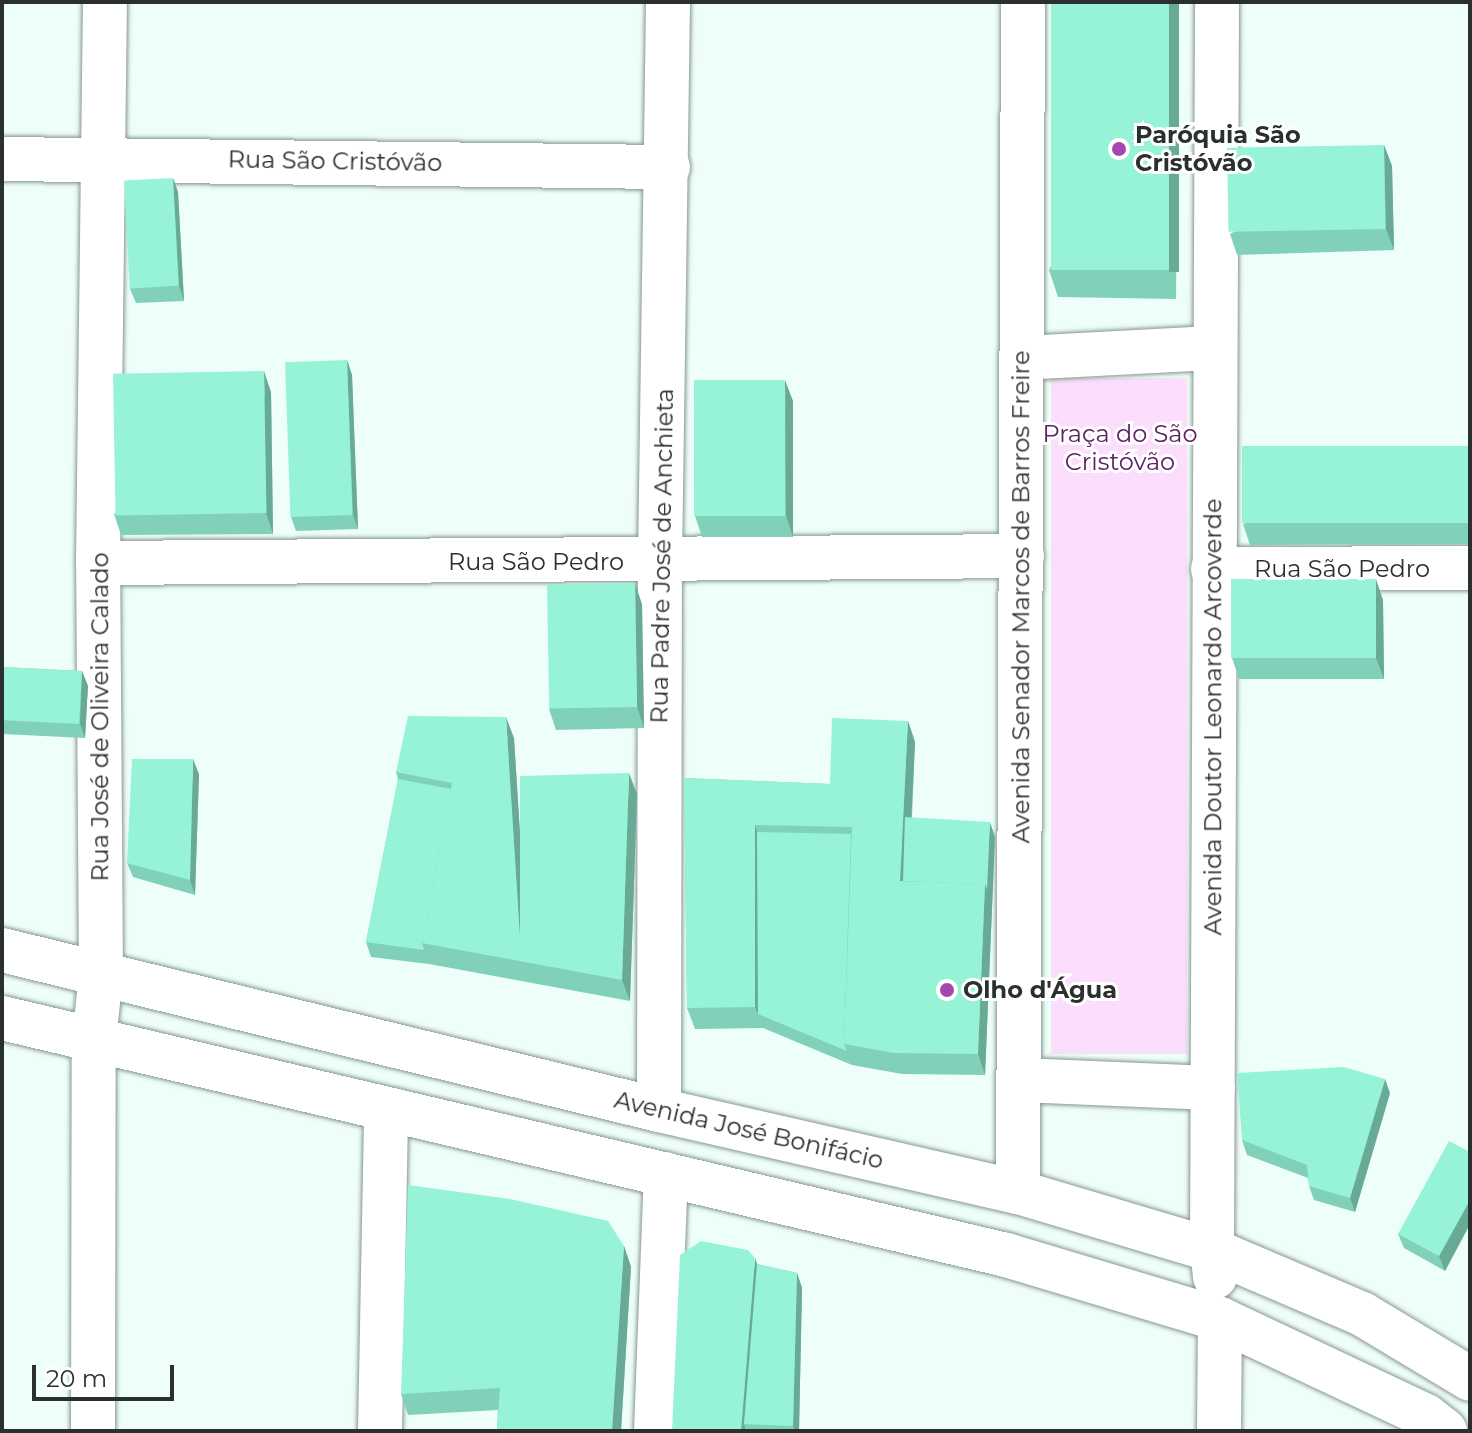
<!DOCTYPE html>
<html>
<head>
<meta charset="utf-8">
<style>
  body { margin:0 }
  #map { position:relative; width:1472px; height:1433px; overflow:hidden; background:#eefef9; font-family:Montserrat,sans-serif }
  div>[style] { position:absolute }
  .green>* { inset:0; background:#fadefc; transform-origin:0 0 }
  .roads { filter:drop-shadow(0 0 2px #879691) drop-shadow(0 0 2px #879691) }
  .street>* { height:44px; margin:-22px; padding:0 22px; transform-origin:22px; border-radius:22px; background:#fff }
  .secondary>* { height:44px; margin:-22px; padding:0 22px; transform-origin:22px; border-radius:22px; background:#fff }
  .wall>* { inset:0; background:#81d1ba }
  .shaded-wall>* { inset:0; background:#69aa97; transform-origin:0 0 }
  .building>* { inset:0; background:#96f3d8; transform-origin:0 0 }
  .dots>* { width:22px; height:22px; translate:-50% -50%; box-sizing:border-box; border:4px solid #fff; border-radius:50% }
  span { translate:-50% -50%; white-space:nowrap; text-align:center; line-height:1.15; -webkit-text-stroke:6px #fff; paint-order:stroke }
  .poi-label { font-size:24px; color:#2a302e; font-weight:700 }
  .left { translate:0 -50%; text-align:left }
  .street-label { font-size:24px; color:#2a302e }
  .park-label { font-size:24px; color:#5e2164 }
  .frame { position:absolute; inset:0; border:4px solid #2a302e; pointer-events:none }
  .scale { position:absolute; left:32px; top:1365px; width:142px; height:36px; box-sizing:border-box; border:4px solid #2a302e; border-top:0; padding-left:10px; font-size:24px; line-height:28px; white-space:nowrap; color:#2a302e; -webkit-text-stroke:6px #fff; paint-order:stroke }
</style>
</head>
<body>
<div id="map">
  <div class="green">
    <div style="left:1187px;top:378px;width:676px;height:136px;rotate:90deg"></div>
  </div>
  <div class="roads">
    <div class="street">
      <div style="left:2px;top:159px;width:666px;rotate:0.69deg"></div>
      <div style="left:1022px;top:358px;width:192px;rotate:-3deg"></div>
      <div style="left:98px;top:563px;width:924px;rotate:-0.43deg"></div>
      <div style="left:1213px;top:569px;width:257px;rotate:-0.2deg"></div>
      <div style="left:101px;top:975px;width:412px;rotate:-90.4deg"></div>
      <div style="left:98px;top:563px;width:561px;rotate:-89.29deg"></div>
      <div style="left:1019px;top:1080px;width:194px;rotate:2.4deg"></div>
      <div style="left:659px;top:1110px;width:549px;rotate:-89.9deg"></div>
      <div style="left:660px;top:561px;width:559px;rotate:-89.18deg"></div>
      <div style="left:1018px;top:1192px;width:1190px;rotate:-89.76deg"></div>
      <div style="left:380px;top:1431px;width:322px;rotate:-88.9deg"></div>
      <div style="left:656px;top:1431px;width:257px;rotate:-87.8deg"></div>
      <div style="left:1219px;top:1431px;width:112px;rotate:-89.5deg"></div>
    </div>
    <div class="secondary">
      <div style="left:2px;top:950px;width:676px;rotate:13.69deg"></div>
      <div style="left:659px;top:1110px;width:368px;rotate:12.9deg"></div>
      <div style="left:1018px;top:1192px;width:202px;rotate:16.6deg"></div>
      <div style="left:1212px;top:1250px;width:163px;rotate:23.1deg"></div>
      <div style="left:1362px;top:1314px;width:126px;rotate:31deg"></div>
      <div style="left:2px;top:1018px;width:1032px;rotate:13.28deg"></div>
      <div style="left:1006px;top:1255px;width:223px;rotate:16.7deg"></div>
      <div style="left:1220px;top:1319px;width:228px;rotate:25.2deg"></div>
      <div style="left:1426px;top:1416px;width:24px;rotate:38deg"></div>
      <div style="left:1215px;top:1277px;width:27px;rotate:-96deg"></div>
      <div style="left:1212px;top:1250px;width:1248px;rotate:-89.77deg"></div>
      <div style="left:93px;top:1431px;width:391px;rotate:-89.9deg"></div>
      <div style="left:94px;top:1040px;width:65px;rotate:-83.9deg"></div>
    </div>
  </div>
  <div class="wall">
    <div style="clip-path:polygon(1179px 2px,1176px 299px,1058px 297px,1049px 270px)"></div>
    <div style="clip-path:polygon(1384px 145px,1392px 166px,1394px 250px,1237px 255px,1230px 234px)"></div>
    <div style="clip-path:polygon(173px 178px,178px 192px,184px 301px,136px 303px,130px 289px)"></div>
    <div style="clip-path:polygon(347px 360px,352px 375px,358px 529px,296px 531px,291px 517px)"></div>
    <div style="clip-path:polygon(271px 392px,273px 534px,121px 535px,114px 514px)"></div>
    <div style="clip-path:polygon(793px 401px,793px 537px,702px 537px,695px 516px)"></div>
    <div style="clip-path:polygon(1470px 446px,1470px 544px,1250px 545px,1243px 524px)"></div>
    <div style="clip-path:polygon(1383px 600px,1384px 679px,1239px 679px,1232px 658px)"></div>
    <div style="clip-path:polygon(642px 604px,644px 728px,556px 730px,549px 709px)"></div>
    <div style="clip-path:polygon(2px 667px,82px 671px,88px 686px,85px 738px,2px 734px)"></div>
    <div style="clip-path:polygon(908px 721px,915px 742px,912px 818px,995px 837px,985px 1075px,902px 1074px,852px 1065px,763px 1028px,695px 1029px,687px 1008px,684px 778px,830px 784px)"></div>
    <div style="clip-path:polygon(514px 738px,520px 836px,637px 794px,630px 1001px,429px 964px,371px 957px,366px 942px,398px 779px,396px 772px)"></div>
    <div style="clip-path:polygon(199px 774px,195px 895px,133px 877px,127px 863px)"></div>
    <div style="clip-path:polygon(1390px 1093px,1355px 1212px,1314px 1200px,1309px 1186px,1308px 1178px,1247px 1155px,1242px 1140px)"></div>
    <div style="clip-path:polygon(1470px 1152px,1470px 1224px,1445px 1271px,1404px 1248px,1398px 1234px)"></div>
    <div style="clip-path:polygon(624px 1246px,631px 1267px,621px 1431px,497px 1431px,498px 1410px,408px 1415px,401px 1394px)"></div>
    <div style="clip-path:polygon(757px 1264px,797px 1273px,802px 1288px,799px 1431px,672px 1431px)"></div>
  </div>
  <div class="shaded-wall">
    <div style="left:1169px;top:2px;width:10px;height:270px"></div>
    <div style="clip-path:polygon(1384px 145px,1392px 166px,1394px 250px,1386px 229px)"></div>
    <div style="clip-path:polygon(173px 178px,178px 192px,184px 301px,179px 286px)"></div>
    <div style="clip-path:polygon(347px 360px,352px 375px,358px 529px,353px 515px)"></div>
    <div style="clip-path:polygon(264px 371px,271px 392px,273px 534px,266px 513px)"></div>
    <div style="clip-path:polygon(785px 380px,793px 401px,793px 537px,786px 516px)"></div>
    <div style="clip-path:polygon(1376px 579px,1383px 600px,1384px 679px,1376px 658px)"></div>
    <div style="clip-path:polygon(635px 583px,642px 604px,644px 728px,637px 707px)"></div>
    <div style="clip-path:polygon(82px 671px,88px 686px,85px 738px,80px 724px)"></div>
    <div style="clip-path:polygon(506px 717px,514px 738px,528px 959px,520px 938px)"></div>
    <div style="clip-path:polygon(908px 721px,915px 742px,908px 887px,900px 881px)"></div>
    <div style="clip-path:polygon(193px 759px,199px 774px,195px 895px,190px 880px)"></div>
    <div style="clip-path:polygon(629px 773px,637px 794px,630px 1001px,622px 980px)"></div>
    <div style="clip-path:polygon(990px 822px,995px 837px,985px 1075px,978px 1054px,985px 884px)"></div>
    <div style="clip-path:polygon(755px 825px,762px 846px,758px 1014px,755px 1007px)"></div>
    <div style="clip-path:polygon(1385px 1079px,1390px 1093px,1355px 1212px,1350px 1198px)"></div>
    <div style="clip-path:polygon(1470px 1200px,1470px 1224px,1445px 1271px,1439px 1256px)"></div>
    <div style="clip-path:polygon(624px 1246px,631px 1267px,621px 1431px,612px 1431px)"></div>
    <div style="clip-path:polygon(755px 1258px,762px 1278px,744px 1424px,746px 1431px,741px 1431px)"></div>
    <div style="clip-path:polygon(797px 1273px,802px 1288px,799px 1431px,795px 1431px,793px 1426px)"></div>
  </div>
  <div class="building">
    <div style="left:1051px;top:2px;width:118px;height:268px"></div>
    <div style="left:1384px;top:145px;width:84px;height:157px;rotate:89deg"></div>
    <div style="left:173px;top:178px;width:108px;height:49px;rotate:87deg"></div>
    <div style="left:347px;top:360px;width:155px;height:62px;rotate:88deg"></div>
    <div style="left:264px;top:371px;width:142px;height:151px;rotate:89deg"></div>
    <div style="left:694px;top:380px;width:91px;height:136px"></div>
    <div style="left:1470px;top:446px;width:77px;height:228px;rotate:90deg"></div>
    <div style="left:1231px;top:579px;width:145px;height:79px"></div>
    <div style="left:635px;top:583px;width:124px;height:88px;rotate:89deg"></div>
    <div style="left:2px;top:667px;width:80px;height:53px;rotate:3deg"></div>
    <div style="clip-path:polygon(408px 716px,506px 717px,520px 938px,520px 776px,629px 773px,622px 980px,422px 943px,452px 783px,396px 772px)"></div>
    <div style="clip-path:polygon(832px 718px,908px 721px,900px 881px,985px 884px,978px 1054px,894px 1053px,844px 1044px,852px 827px,755px 825px,755px 1007px,687px 1008px,684px 778px,830px 784px)"></div>
    <div style="clip-path:polygon(132px 759px,193px 759px,190px 880px,127px 863px)"></div>
    <div style="clip-path:polygon(398px 779px,451px 789px,422px 943px,424px 950px,366px 942px)"></div>
    <div style="clip-path:polygon(905px 817px,990px 822px,987px 890px,985px 884px,903px 881px)"></div>
    <div style="clip-path:polygon(757px 832px,851px 834px,844px 1044px,847px 1051px,758px 1014px)"></div>
    <div style="clip-path:polygon(1344px 1067px,1385px 1079px,1350px 1198px,1309px 1186px,1307px 1165px,1242px 1140px,1237px 1073px)"></div>
    <div style="clip-path:polygon(1449px 1141px,1470px 1152px,1470px 1200px,1439px 1256px,1398px 1234px)"></div>
    <div style="clip-path:polygon(408px 1185px,510px 1199px,608px 1221px,624px 1246px,612px 1431px,497px 1431px,500px 1388px,401px 1394px)"></div>
    <div style="clip-path:polygon(701px 1241px,748px 1250px,755px 1258px,741px 1431px,672px 1431px,680px 1255px)"></div>
    <div style="clip-path:polygon(757px 1264px,797px 1273px,793px 1426px,744px 1424px)"></div>
  </div>
  <div class="dots">
    <div style="left:1119px;top:149px;background:#a547af"></div>
    <div style="left:947px;top:990px;background:#a547af"></div>
  </div>
  <div class="poi-label">
    <span class="left" style="left:1135px;top:149px">Paróquia São<br>Cristóvão</span>
    <span class="left" style="left:963px;top:990px">Olho d'Água</span>
  </div>
  <div class="street-label">
    <span style="left:335px;top:161px;rotate:1deg">Rua São Cristóvão</span>
    <span style="left:662px;top:556px;rotate:-89deg">Rua Padre José de Anchieta</span>
    <span style="left:536px;top:562px">Rua São Pedro</span>
    <span style="left:1342px;top:569px">Rua São Pedro</span>
    <span style="left:1021px;top:597px;rotate:-90deg">Avenida Senador Marcos de Barros Freire</span>
    <span style="left:100px;top:717px;rotate:-90deg">Rua José de Oliveira Calado</span>
    <span style="left:1213px;top:717px;rotate:-90deg">Avenida Doutor Leonardo Arcoverde</span>
    <span style="left:749px;top:1130px;rotate:13deg">Avenida José Bonifácio</span>
  </div>
  <div class="park-label">
    <span style="left:1120px;top:448px">Praça do São<br>Cristóvão</span>
  </div>
  <div class="frame"></div>
  <div class="scale">20 m</div>
</div>
</body>
</html>
